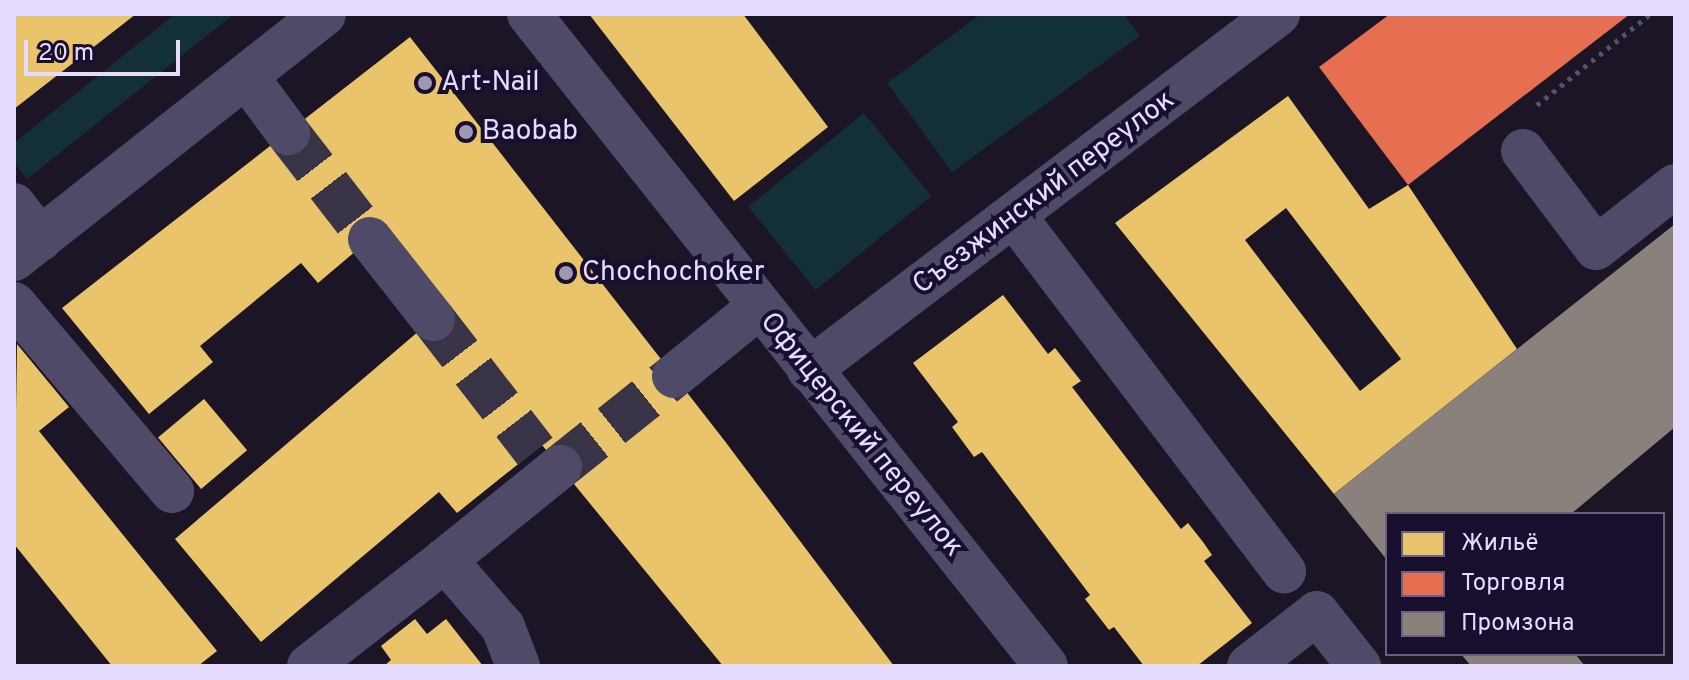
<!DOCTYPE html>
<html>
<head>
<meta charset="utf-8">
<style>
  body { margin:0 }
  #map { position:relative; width:1689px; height:680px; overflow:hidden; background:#1b1526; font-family:Overpass,sans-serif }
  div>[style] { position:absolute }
  .green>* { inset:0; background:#123036; transform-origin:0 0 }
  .homes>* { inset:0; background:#e9c46a; transform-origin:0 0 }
  .shops>* { inset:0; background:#e76f51 }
  .industry>* { inset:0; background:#8a817c }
  .minor-tunnel>* { height:44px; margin-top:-22px; transform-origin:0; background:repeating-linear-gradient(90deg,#393347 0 44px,transparent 0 66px) }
  .path>* { height:5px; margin-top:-2.5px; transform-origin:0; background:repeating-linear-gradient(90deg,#4a5669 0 4px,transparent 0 10px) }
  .minor>* { height:44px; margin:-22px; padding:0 22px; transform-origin:22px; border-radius:22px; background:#4f4a67 }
  .dots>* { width:22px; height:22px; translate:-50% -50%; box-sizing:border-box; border:4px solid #180e2d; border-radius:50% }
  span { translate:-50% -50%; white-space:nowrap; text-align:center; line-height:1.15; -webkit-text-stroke:8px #180e2d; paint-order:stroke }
  .poi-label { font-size:28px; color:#e4dbff }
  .left { translate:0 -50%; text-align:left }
  .street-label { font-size:28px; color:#e4dbff }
  .frame { position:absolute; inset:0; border:16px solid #e4dbff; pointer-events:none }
  .legend { position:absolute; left:1385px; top:512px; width:280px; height:144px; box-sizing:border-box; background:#180e2d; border:2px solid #6a6081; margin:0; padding:10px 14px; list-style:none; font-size:24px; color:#e4dbff }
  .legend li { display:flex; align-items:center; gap:16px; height:40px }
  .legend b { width:40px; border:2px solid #6a6081 }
  .scale { position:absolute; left:24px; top:40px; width:156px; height:36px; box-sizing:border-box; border:4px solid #e4dbff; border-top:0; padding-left:10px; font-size:24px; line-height:28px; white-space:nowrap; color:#e4dbff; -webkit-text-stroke:6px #180e2d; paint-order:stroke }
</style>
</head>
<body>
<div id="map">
  <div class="green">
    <div style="clip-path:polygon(175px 14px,234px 14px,27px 179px,14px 163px,14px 143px)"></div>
    <div style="clip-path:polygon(981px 14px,1124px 14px,1140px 36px,952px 172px,887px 83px)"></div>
    <div style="left:864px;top:113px;width:107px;height:149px;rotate:51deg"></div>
  </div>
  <div class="homes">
    <div style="clip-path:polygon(14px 14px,136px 14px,14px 109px)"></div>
    <div style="clip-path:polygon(589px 14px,743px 14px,828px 127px,734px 201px)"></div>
    <div style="clip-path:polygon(410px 37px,724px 440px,894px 666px,723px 666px,542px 445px,457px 513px,439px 492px,261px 642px,175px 539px,433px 319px,370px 239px,318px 283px,301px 263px,200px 346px,213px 362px,149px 414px,62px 308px)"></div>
    <div style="clip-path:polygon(evenodd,1288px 96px,1369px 209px,1408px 185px,1517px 349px,1334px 494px,1115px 223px,1288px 96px,1286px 208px,1401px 359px,1360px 391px,1245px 240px,1286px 208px)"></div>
    <div style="clip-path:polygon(1003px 295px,1048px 354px,1055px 348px,1081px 381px,1072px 387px,1181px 529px,1188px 523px,1203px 542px,1212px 555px,1204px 561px,1252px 623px,1197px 666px,1144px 666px,1114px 627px,1109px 630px,1085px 599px,1090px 595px,982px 452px,974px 457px,952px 427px,958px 422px,913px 363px)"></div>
    <div style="clip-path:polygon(17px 344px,69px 407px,39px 431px,217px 651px,198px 666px,112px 666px,14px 544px)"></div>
    <div style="left:204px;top:399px;width:67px;height:60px;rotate:50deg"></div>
    <div style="clip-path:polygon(415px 619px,427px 634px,446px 619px,483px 666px,384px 666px,391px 660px,381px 646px)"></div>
  </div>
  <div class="shops">
    <div style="clip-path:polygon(1390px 14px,1630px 14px,1408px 185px,1319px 67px)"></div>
  </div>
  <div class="industry">
    <div style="clip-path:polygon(1675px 224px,1675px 427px,1571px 514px,1387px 514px,1387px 560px,1334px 494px)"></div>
    <div style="clip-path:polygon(1461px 654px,1575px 654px,1585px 666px,1471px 666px)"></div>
  </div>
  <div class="minor-tunnel">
    <div style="left:288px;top:133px;width:134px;rotate:52.3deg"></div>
    <div style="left:433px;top:319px;width:167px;rotate:52.3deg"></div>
    <div style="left:560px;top:467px;width:146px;rotate:-38.6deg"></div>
  </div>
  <div class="path">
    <div style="left:1537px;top:105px;width:145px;rotate:-38.8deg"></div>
  </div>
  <div class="minor">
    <div style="left:529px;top:14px;width:832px;rotate:51.59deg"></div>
    <div style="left:246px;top:76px;width:71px;rotate:53.6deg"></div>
    <div style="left:1523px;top:151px;width:121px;rotate:53deg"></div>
    <div style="left:1596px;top:248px;width:100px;rotate:-38.1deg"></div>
    <div style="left:14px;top:205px;width:43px;rotate:52.6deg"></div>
    <div style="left:1015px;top:217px;width:445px;rotate:52.8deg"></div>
    <div style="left:370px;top:239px;width:102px;rotate:51.8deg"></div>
    <div style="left:14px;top:259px;width:395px;rotate:-38.3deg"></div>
    <div style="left:14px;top:304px;width:245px;rotate:49.8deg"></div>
    <div style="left:809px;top:370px;width:589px;rotate:-37.2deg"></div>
    <div style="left:674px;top:376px;width:109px;rotate:-39.1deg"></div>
    <div style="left:445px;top:560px;width:148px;rotate:-39deg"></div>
    <div style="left:309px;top:666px;width:172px;rotate:-37.9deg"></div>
    <div style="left:445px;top:560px;width:89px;rotate:49.1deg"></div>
    <div style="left:503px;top:627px;width:42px;rotate:69deg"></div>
    <div style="left:1249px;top:666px;width:86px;rotate:-37.9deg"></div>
    <div style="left:1317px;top:613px;width:68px;rotate:51.6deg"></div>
  </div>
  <div class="dots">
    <div style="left:425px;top:83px;background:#9e96b3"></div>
    <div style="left:466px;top:132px;background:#9e96b3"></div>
    <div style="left:566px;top:273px;background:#9e96b3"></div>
  </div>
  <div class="poi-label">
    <span class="left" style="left:441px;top:83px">Art-Nail</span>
    <span class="left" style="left:482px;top:132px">Baobab</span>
    <span class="left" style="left:582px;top:273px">Chochochoker</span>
  </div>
  <div class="street-label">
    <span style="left:1044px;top:193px;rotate:-37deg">Съезжинский переулок</span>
    <span style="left:861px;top:435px;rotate:51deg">Офицерский переулок</span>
  </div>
  <div class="frame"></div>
  <ul class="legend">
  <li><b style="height:22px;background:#e9c46a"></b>Жильё</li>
  <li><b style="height:22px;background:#e76f51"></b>Торговля</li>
  <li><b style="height:22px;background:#8a817c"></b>Промзона</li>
  </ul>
  <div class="scale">20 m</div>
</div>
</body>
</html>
